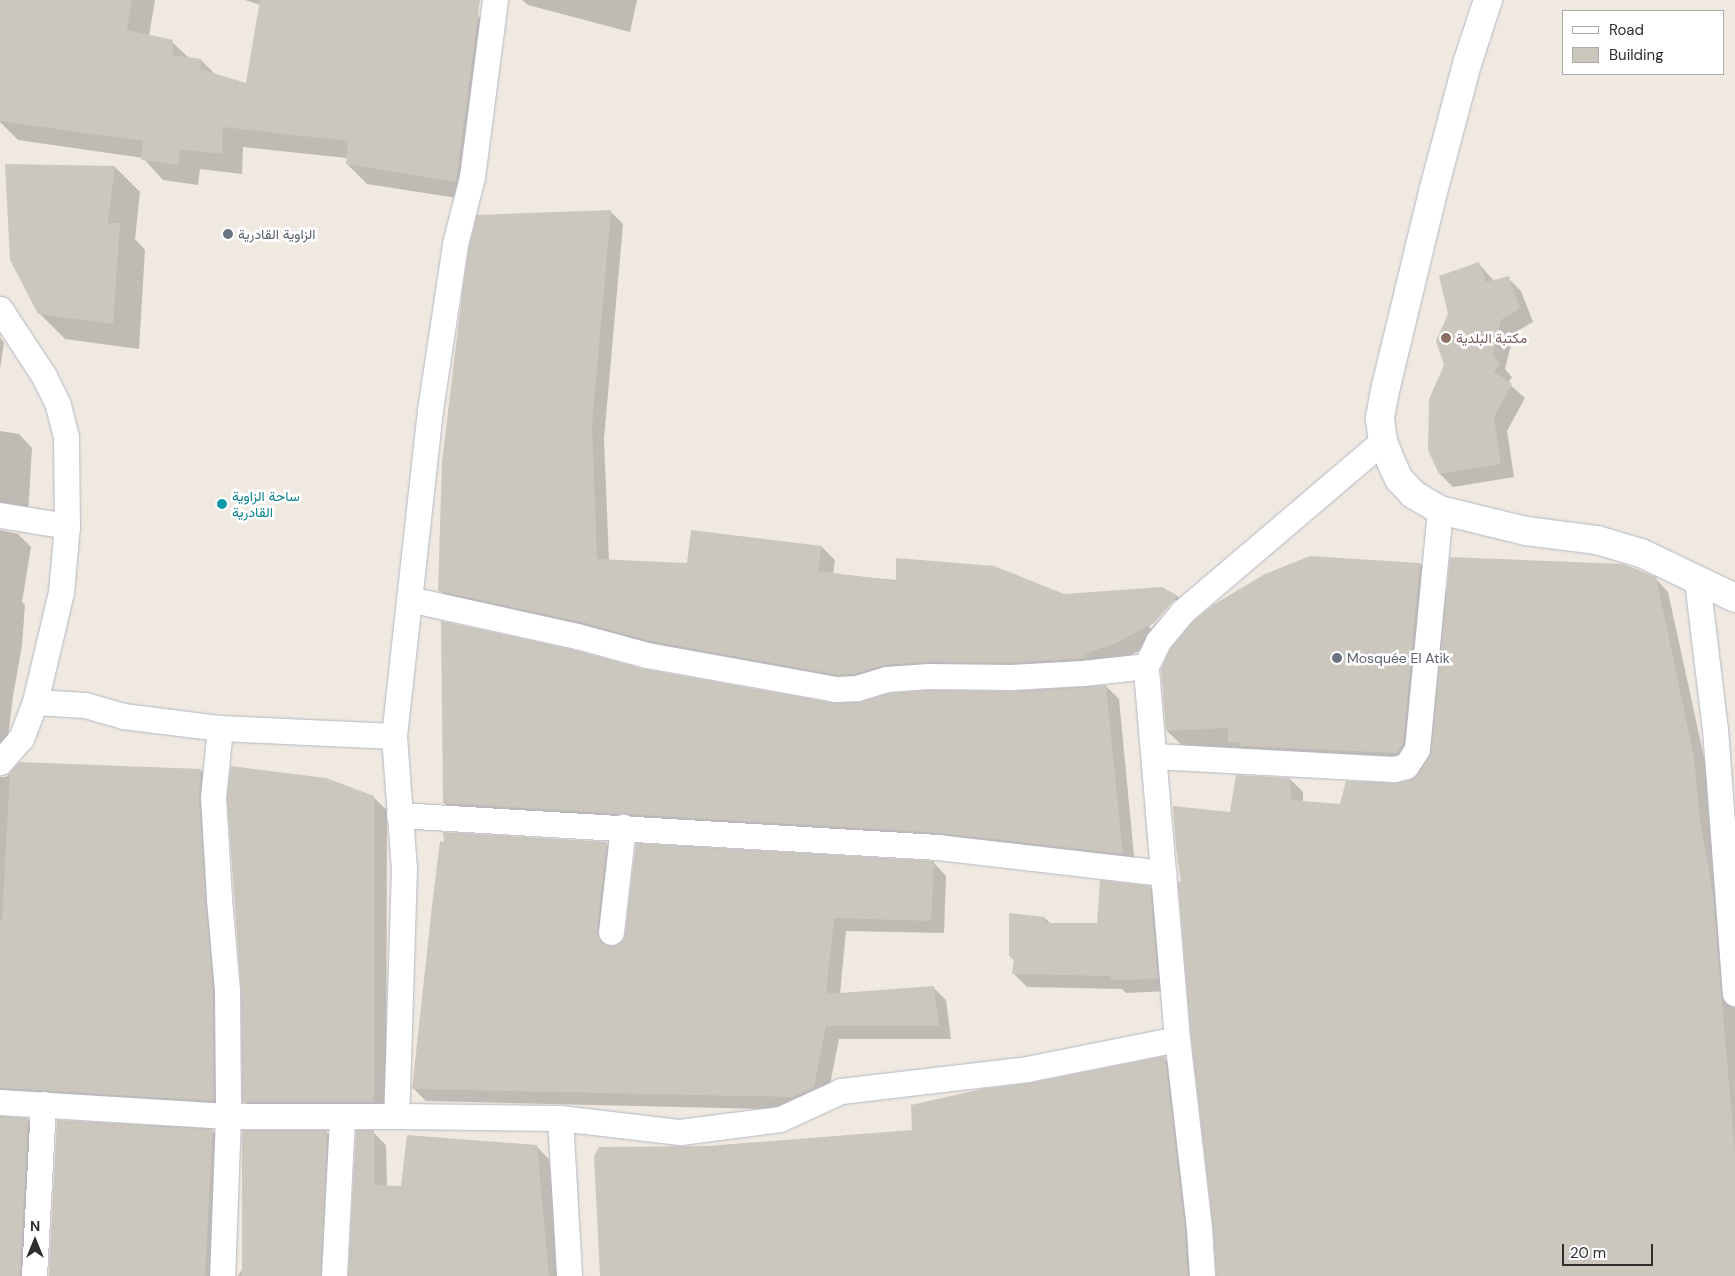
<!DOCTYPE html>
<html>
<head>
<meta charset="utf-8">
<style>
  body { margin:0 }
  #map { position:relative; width:1735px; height:1276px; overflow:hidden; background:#efe9e1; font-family:"DM Sans",Vazirmatn,sans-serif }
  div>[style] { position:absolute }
  .shadow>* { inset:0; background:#0003 }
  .building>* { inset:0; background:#cbc7bf; transform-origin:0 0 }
  .roads { filter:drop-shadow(0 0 1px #b4b7c1) drop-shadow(0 0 1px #b4b7c1) }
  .minor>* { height:25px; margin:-12.5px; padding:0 12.5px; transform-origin:12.5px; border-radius:12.5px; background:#fff }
  .tertiary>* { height:28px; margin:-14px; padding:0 14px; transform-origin:14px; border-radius:14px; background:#fff }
  .dots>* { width:14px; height:14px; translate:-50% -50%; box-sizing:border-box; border:2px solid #fff; border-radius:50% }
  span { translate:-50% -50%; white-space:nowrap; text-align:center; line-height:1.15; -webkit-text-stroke:5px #fff; paint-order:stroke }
  .worship-label { font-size:14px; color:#5b616d }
  .left { translate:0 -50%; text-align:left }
  .education-label { font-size:14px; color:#785e54 }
  .culture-label { font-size:14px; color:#0d838f }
  .legend { position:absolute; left:1562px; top:10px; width:162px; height:65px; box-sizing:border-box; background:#fff; border:1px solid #ababab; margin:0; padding:6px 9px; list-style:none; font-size:15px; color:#2e2e2e }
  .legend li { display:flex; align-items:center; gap:10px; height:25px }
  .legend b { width:25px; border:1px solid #ababab }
  .north { position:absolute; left:10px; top:1216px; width:50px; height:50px; -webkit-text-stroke:4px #fff; paint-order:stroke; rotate:0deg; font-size:14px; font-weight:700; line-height:20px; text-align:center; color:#2e2e2e }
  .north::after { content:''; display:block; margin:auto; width:18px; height:22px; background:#2e2e2e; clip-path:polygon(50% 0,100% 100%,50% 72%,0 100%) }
  .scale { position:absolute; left:1562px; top:1244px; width:91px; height:22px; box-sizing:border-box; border:2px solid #2e2e2e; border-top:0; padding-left:6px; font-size:15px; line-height:18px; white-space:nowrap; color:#2e2e2e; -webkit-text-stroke:4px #fff; paint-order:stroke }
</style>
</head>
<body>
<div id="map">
  <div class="shadow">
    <div style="clip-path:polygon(0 0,155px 0,149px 36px,172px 42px,189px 58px,201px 60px,216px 75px,247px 84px,261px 5px,245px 0,439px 0,439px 9px,478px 16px,498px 37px,476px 201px,367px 184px,347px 164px,347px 158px,243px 147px,242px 174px,200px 169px,198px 185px,163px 180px,143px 158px,18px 140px,0 122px)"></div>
    <div style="clip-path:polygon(522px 0,637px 0,630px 32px,528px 5px)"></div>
    <div style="clip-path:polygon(115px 167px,140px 192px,135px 239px,145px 250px,139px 349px,65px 339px,39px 313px)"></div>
    <div style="clip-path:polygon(evenodd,610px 211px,623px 224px,604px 439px,609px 561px,688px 564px,692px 531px,822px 547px,835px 560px,833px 574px,1063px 596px,1162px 588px,1178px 597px,1190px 610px,1167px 636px,1129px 656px,851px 687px,453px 603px,440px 590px,610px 211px,1173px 600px,1177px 600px,1151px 629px,1149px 627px,1173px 600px)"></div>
    <div style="clip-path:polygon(1479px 264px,1494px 281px,1508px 278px,1521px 291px,1533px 322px,1514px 333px,1505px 369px,1512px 377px,1508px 383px,1525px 398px,1507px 431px,1514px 477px,1453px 487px,1440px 474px,1450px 314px)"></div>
    <div style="clip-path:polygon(0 337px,4px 343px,0 369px)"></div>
    <div style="clip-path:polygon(0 431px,19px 434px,32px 448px,28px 515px,0 523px)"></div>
    <div style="clip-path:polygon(0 530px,18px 534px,31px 547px,22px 602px,25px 605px,22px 646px,13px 696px,5px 762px,0 770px)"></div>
    <div style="clip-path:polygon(1310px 557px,1420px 564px,1448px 592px,1655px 578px,1668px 592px,1707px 771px,1726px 908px,1735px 1011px,1735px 1276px,1217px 1276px,1183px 883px,1231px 813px,1290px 779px,1303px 792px,1303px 803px,1341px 806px,1414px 778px,1267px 771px,1193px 756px,1167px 731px)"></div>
    <div style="clip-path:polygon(644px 670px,834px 704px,1106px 686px,1119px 699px,1135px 866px,458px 816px,444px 803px)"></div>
    <div style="clip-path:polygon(20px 763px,201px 770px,214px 783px,226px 1113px,0 1110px,0 777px,6px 777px)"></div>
    <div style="clip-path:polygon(373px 797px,387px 810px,386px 1114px,257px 1114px,244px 1101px)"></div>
    <div style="clip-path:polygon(606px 843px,619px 856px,610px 947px,933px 862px,946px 876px,944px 933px,846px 931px,840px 994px,933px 987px,946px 1000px,951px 1039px,839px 1039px,827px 1100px,806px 1110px,426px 1101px,413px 1088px)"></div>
    <div style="clip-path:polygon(1149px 887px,1163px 900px,1170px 991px,1126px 993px,1122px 989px,1027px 987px,1014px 974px,1015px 961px,1010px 956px,1045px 918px,1051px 924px,1098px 924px)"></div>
    <div style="clip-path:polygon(1164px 1058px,1177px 1071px,1199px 1276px,602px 1276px,708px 1147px,913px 1131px,1030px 1084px)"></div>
    <div style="clip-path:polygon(0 1116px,27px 1119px,40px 1132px,33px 1276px,0 1276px)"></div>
    <div style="clip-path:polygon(213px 1131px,226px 1144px,221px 1276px,50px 1276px)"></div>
    <div style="clip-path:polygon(326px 1132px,340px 1145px,333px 1276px,238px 1276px)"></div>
    <div style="clip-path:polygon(373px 1132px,386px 1145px,387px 1186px,403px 1187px,536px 1146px,549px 1159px,561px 1276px,350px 1276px)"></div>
  </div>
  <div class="building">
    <div style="clip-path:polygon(0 0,132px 0,127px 30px,173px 40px,173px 55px,201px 59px,200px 69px,246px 83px,260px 0,480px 0,456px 182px,346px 164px,348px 141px,223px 127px,222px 154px,180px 149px,178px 165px,141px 160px,143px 141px,0 121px)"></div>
    <div style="clip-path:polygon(5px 164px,115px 166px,108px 223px,120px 223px,113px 324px,38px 314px,10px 260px)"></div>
    <div style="clip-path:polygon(611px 210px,592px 425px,597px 559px,687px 563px,691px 530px,822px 546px,818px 571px,896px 581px,896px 558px,994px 566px,1064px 594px,1162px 587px,1178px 596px,1154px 623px,1116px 643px,1084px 654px,1087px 658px,1011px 663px,928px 662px,885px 665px,854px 674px,837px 675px,650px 641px,581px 622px,438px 591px,442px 462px,463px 287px,469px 247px,477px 215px)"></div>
    <div style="clip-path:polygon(1479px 262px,1486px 282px,1509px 276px,1520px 308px,1501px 320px,1493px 355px,1500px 363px,1494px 372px,1512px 384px,1494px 417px,1501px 464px,1439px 474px,1428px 450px,1429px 399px,1444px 365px,1436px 341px,1448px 314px,1439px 276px)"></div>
    <div style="clip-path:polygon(1310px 556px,1420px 563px,1403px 744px,1397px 753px,1240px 746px,1241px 742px,1228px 742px,1228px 728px,1166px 731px,1161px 669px,1170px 649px,1192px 622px,1213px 605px,1265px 574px)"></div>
    <div style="clip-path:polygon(1450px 557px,1623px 564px,1656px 577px,1694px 757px,1700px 820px,1713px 894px,1735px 1155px,1735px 1276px,1216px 1276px,1213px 1226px,1191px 1038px,1178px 882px,1181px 882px,1176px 848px,1173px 806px,1230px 812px,1236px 775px,1290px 778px,1291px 800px,1340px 804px,1346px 781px,1394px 783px,1409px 780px,1418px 774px,1431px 750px)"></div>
    <div style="clip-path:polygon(441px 621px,574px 650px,644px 669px,834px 703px,861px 702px,889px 693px,929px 690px,1012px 691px,1106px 685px,1123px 854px,939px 833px,443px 803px)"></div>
    <div style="clip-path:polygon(19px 762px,201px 769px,199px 798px,213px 992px,214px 1101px,0 1088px,0 920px,2px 920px,10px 772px)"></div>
    <div style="clip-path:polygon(231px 766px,326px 778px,374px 796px,374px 1102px,242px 1102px,241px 990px,227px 797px)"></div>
    <div style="clip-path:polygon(443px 832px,607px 842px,597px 931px,602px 943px,610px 946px,622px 941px,625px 934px,636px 843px,934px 861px,931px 921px,834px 918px,826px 994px,934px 986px,939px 1026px,826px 1026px,814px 1087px,793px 1097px,412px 1089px,433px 897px,440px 841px,444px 842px)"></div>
    <div style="clip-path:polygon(1100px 880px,1150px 886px,1158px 979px,1112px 980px,1110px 976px,1012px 974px,1014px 957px,1009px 956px,1009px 913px,1045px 917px,1045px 923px,1097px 923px)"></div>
    <div style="clip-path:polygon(1165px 1056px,1185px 1229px,1188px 1276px,600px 1276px,594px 1156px,599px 1147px,708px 1146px,912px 1130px,911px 1105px,982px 1089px,1030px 1083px)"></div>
    <div style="clip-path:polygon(0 1116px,28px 1118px,20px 1276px,0 1276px)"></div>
    <div style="left:57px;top:1120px;width:156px;height:156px;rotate:3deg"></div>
    <div style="left:242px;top:1130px;width:85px;height:146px"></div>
    <div style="clip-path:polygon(356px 1130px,374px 1130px,374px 1185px,401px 1186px,407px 1135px,537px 1145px,549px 1276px,348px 1276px)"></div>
  </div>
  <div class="roads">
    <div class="minor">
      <div style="left:0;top:309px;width:80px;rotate:56.7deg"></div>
      <div style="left:44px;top:376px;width:32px;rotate:64deg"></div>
      <div style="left:58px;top:405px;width:33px;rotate:76deg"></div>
      <div style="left:66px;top:437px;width:89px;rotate:89.4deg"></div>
      <div style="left:67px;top:526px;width:66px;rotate:95.2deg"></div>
      <div style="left:61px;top:592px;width:113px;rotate:103.3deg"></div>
      <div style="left:35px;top:702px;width:39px;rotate:111deg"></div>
      <div style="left:21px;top:738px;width:32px;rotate:131deg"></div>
      <div style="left:0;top:515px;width:68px;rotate:9.3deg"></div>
      <div style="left:1697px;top:581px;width:149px;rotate:83.1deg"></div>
      <div style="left:1715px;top:729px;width:265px;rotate:85.7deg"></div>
      <div style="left:409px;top:599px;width:172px;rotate:12.4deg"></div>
      <div style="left:577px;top:636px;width:73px;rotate:15.2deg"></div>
      <div style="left:647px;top:655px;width:192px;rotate:10.2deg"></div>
      <div style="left:836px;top:689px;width:21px;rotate:-3deg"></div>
      <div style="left:857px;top:688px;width:30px;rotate:-17deg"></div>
      <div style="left:886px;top:679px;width:43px;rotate:-4deg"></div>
      <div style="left:929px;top:676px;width:82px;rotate:0.7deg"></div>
      <div style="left:1011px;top:677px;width:72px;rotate:-3.2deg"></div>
      <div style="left:1083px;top:673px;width:63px;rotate:-6.3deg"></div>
      <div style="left:35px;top:702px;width:50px;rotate:3.4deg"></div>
      <div style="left:85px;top:705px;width:40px;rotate:16deg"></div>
      <div style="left:123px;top:716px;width:98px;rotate:7.1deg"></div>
      <div style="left:220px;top:728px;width:174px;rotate:2.6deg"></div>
      <div style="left:394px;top:736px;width:132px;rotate:85.7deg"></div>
      <div style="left:404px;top:868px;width:248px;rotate:91.8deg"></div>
      <div style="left:396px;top:1116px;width:164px;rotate:0.7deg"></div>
      <div style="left:560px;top:1118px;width:158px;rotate:86.7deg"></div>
      <div style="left:220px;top:728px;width:69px;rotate:95.8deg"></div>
      <div style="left:213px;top:797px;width:102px;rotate:86.6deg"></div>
      <div style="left:219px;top:899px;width:92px;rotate:85deg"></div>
      <div style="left:227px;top:991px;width:125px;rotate:89.5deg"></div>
      <div style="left:228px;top:1116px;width:160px;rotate:92.1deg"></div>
      <div style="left:394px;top:736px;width:328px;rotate:-83.7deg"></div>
      <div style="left:430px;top:410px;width:168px;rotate:-81.4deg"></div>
      <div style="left:455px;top:244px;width:69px;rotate:-75.8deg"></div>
      <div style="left:472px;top:177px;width:178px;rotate:-82.6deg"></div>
      <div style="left:1155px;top:756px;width:239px;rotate:3.1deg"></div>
      <div style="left:1394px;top:769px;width:12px;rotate:-14deg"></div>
      <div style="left:1406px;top:766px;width:20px;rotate:-57deg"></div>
      <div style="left:1417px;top:749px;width:240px;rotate:-84.5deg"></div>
      <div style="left:399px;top:815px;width:540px;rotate:3.4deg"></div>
      <div style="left:938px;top:847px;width:227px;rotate:6.6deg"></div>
      <div style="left:611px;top:932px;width:106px;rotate:-83.5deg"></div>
      <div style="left:0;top:1102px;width:228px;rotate:3.5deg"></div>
      <div style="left:228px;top:1116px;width:168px"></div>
      <div style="left:560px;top:1118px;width:121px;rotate:6.7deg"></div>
      <div style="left:680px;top:1132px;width:101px;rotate:-7.4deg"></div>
      <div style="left:780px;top:1119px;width:67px;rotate:-24.7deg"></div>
      <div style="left:841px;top:1091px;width:187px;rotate:-6.7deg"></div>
      <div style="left:1027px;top:1069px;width:153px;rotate:-11.3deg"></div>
      <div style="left:34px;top:1276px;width:172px;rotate:-87deg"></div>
      <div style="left:334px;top:1276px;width:159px;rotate:-87.1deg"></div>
      <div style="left:1202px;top:1276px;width:48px;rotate:-93.6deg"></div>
      <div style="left:1199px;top:1228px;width:190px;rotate:-96.6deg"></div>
      <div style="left:1177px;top:1039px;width:374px;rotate:-94.8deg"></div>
      <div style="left:1146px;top:666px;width:28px;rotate:-64deg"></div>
      <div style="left:1158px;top:641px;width:38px;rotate:-50deg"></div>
      <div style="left:1182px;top:612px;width:264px;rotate:-40.4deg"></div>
    </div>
    <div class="tertiary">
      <div style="left:1488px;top:0;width:67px;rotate:108.2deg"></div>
      <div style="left:1467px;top:64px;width:132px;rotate:104.9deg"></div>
      <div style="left:1433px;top:192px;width:200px;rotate:103.6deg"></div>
      <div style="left:1386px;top:386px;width:33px;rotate:101deg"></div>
      <div style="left:1380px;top:418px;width:23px;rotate:83deg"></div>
      <div style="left:1383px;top:441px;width:22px;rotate:69deg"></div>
      <div style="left:1391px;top:462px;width:19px;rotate:65deg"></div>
      <div style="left:1399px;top:479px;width:21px;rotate:47deg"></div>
      <div style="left:1413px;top:494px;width:31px;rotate:31deg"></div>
      <div style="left:1440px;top:510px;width:89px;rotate:13.7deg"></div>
      <div style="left:1526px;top:531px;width:72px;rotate:7.2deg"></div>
      <div style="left:1597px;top:540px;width:46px;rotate:16.5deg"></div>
      <div style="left:1641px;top:553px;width:104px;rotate:25.6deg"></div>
    </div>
  </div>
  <div class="dots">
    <div style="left:228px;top:234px;background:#6b7280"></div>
    <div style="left:1446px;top:338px;background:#8d6e63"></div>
    <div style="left:222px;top:504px;background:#0f9aa8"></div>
    <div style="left:1337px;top:658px;background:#6b7280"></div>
  </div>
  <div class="worship-label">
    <span class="left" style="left:238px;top:234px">الزاوية القادرية</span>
    <span class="left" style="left:1347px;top:658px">Mosquée El Atik</span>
  </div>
  <div class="education-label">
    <span class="left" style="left:1456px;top:338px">مكتبة البلدية</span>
  </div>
  <div class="culture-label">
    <span class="left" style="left:232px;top:504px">ساحة الزاوية<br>القادرية</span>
  </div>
  <ul class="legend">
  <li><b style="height:6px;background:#fff"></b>Road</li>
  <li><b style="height:14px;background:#cbc7bf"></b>Building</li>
  </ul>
  <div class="north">N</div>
  <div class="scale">20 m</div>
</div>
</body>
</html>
